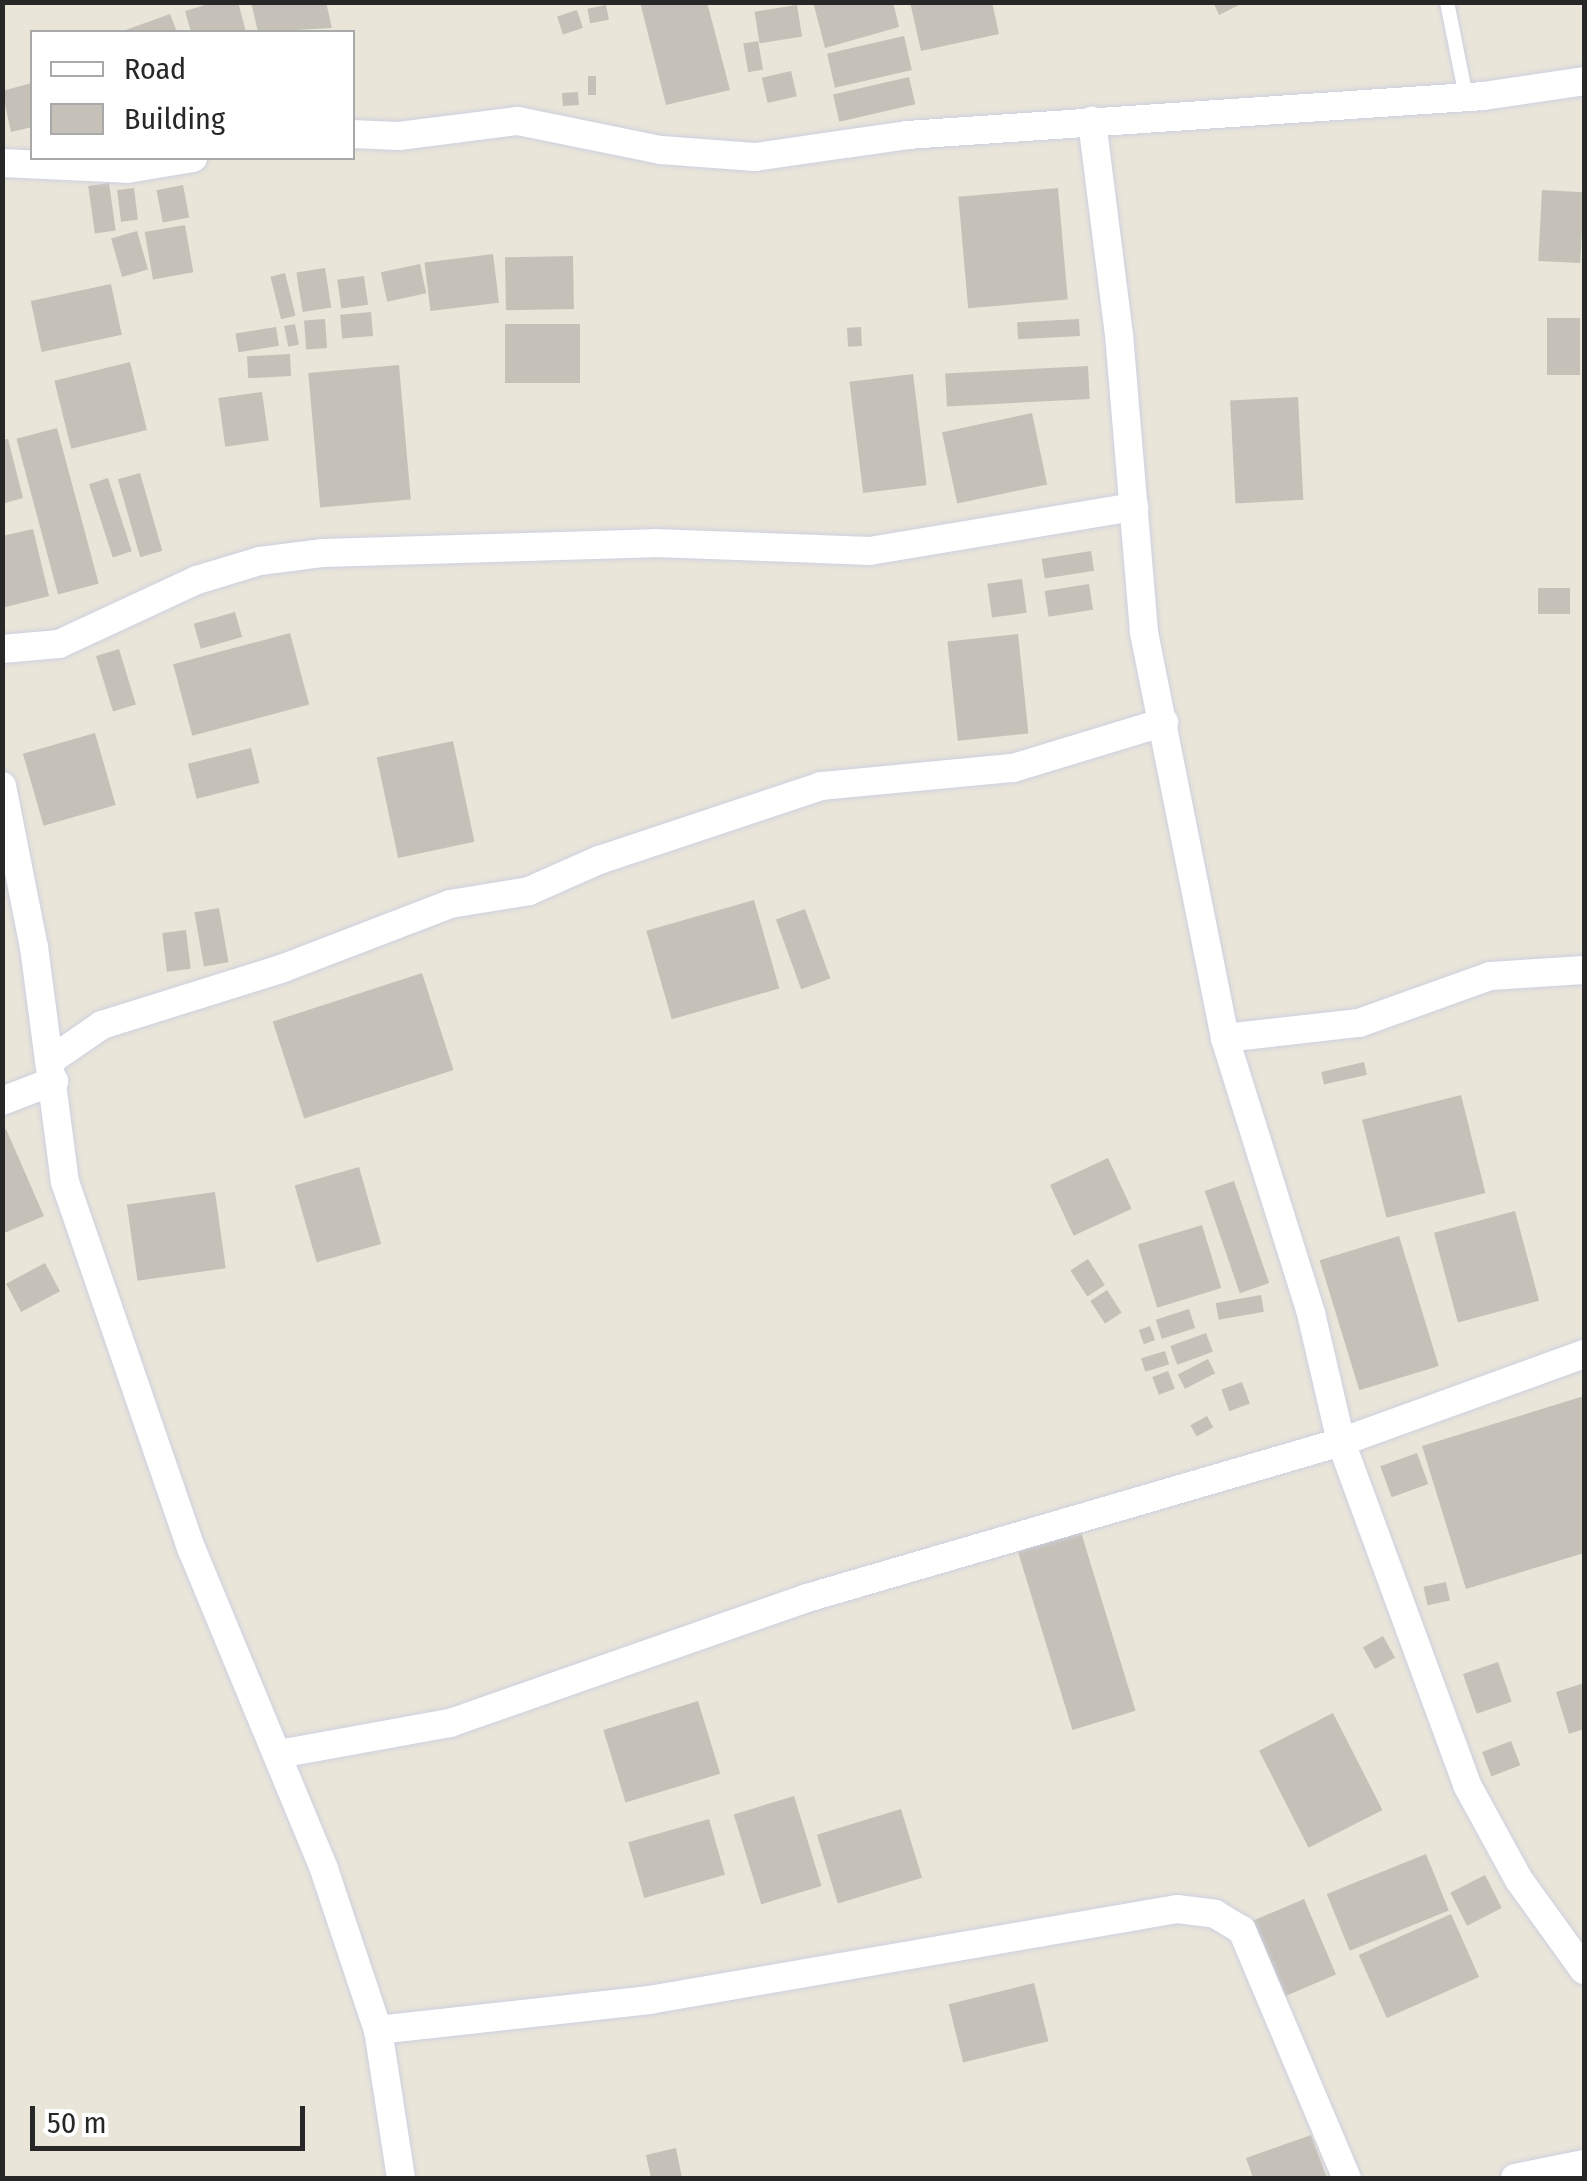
<!DOCTYPE html>
<html>
<head>
<meta charset="utf-8">
<style>
  body { margin:0 }
  #map { position:relative; width:1587px; height:2181px; overflow:hidden; background:#e9e5d9; font-family:"Fira Sans Condensed",sans-serif }
  div>[style] { position:absolute }
  .building>* { inset:0; background:#c5c1b8; transform-origin:0 0 }
  .roads { filter:drop-shadow(0 0 2px #cecfe0) drop-shadow(0 0 2px #cecfe0) }
  .service>* { height:14px; margin:-7px; padding:0 7px; transform-origin:7px; border-radius:7px; background:#fff }
  .minor>* { height:28px; margin:-14px; padding:0 14px; transform-origin:14px; border-radius:14px; background:#fff }
  span { translate:-50% -50%; white-space:nowrap; text-align:center; line-height:1.15; -webkit-text-stroke:10px #fff; paint-order:stroke }
  .frame { position:absolute; inset:0; border:5px solid #272727; pointer-events:none }
  .legend { position:absolute; left:30px; top:30px; width:325px; height:130px; box-sizing:border-box; background:#fff; border:2px solid #a9a9a9; margin:0; padding:12px 18px; list-style:none; font-size:30px; color:#272727 }
  .legend li { display:flex; align-items:center; gap:20px; height:50px }
  .legend b { width:50px; border:2px solid #a9a9a9 }
  .scale { position:absolute; left:30px; top:2106px; width:275px; height:45px; box-sizing:border-box; border:5px solid #272727; border-top:0; padding-left:12px; font-size:30px; line-height:35px; white-space:nowrap; color:#272727; -webkit-text-stroke:8px #fff; paint-order:stroke }
</style>
</head>
<body>
<div id="map">
  <div class="building">
    <div style="clip-path:polygon(215px 2px,238px 2px,246px 32px,191px 32px,185px 11px)"></div>
    <div style="clip-path:polygon(251px 2px,326px 2px,332px 28px,258px 32px)"></div>
    <div style="clip-path:polygon(640px 2px,707px 2px,730px 90px,666px 105px)"></div>
    <div style="clip-path:polygon(813px 2px,893px 2px,899px 27px,825px 48px)"></div>
    <div style="clip-path:polygon(910px 2px,992px 2px,999px 34px,921px 51px)"></div>
    <div style="clip-path:polygon(1213px 2px,1245px 2px,1219px 15px)"></div>
    <div style="left:606px;top:5px;width:15px;height:19px;rotate:79deg"></div>
    <div style="left:797px;top:5px;width:32px;height:43px;rotate:81deg"></div>
    <div style="left:577px;top:10px;width:19px;height:21px;rotate:72deg"></div>
    <div style="clip-path:polygon(170px 14px,177px 32px,120px 32px)"></div>
    <div style="left:904px;top:36px;width:35px;height:79px;rotate:77deg"></div>
    <div style="left:758px;top:41px;width:29px;height:15px;rotate:80deg"></div>
    <div style="left:791px;top:71px;width:26px;height:30px;rotate:77deg"></div>
    <div style="left:588px;top:76px;width:8px;height:19px"></div>
    <div style="left:909px;top:77px;width:28px;height:78px;rotate:77deg"></div>
    <div style="clip-path:polygon(32px 83px,32px 127px,11px 132px,2px 91px)"></div>
    <div style="left:578px;top:92px;width:13px;height:16px;rotate:86deg"></div>
    <div style="left:109px;top:183px;width:48px;height:21px;rotate:82deg"></div>
    <div style="left:183px;top:185px;width:33px;height:27px;rotate:79deg"></div>
    <div style="left:134px;top:188px;width:32px;height:17px;rotate:83deg"></div>
    <div style="left:1058px;top:188px;width:112px;height:100px;rotate:85deg"></div>
    <div style="left:1542px;top:190px;width:42px;height:71px;rotate:3deg"></div>
    <div style="left:185px;top:225px;width:48px;height:41px;rotate:80deg"></div>
    <div style="left:137px;top:231px;width:40px;height:27px;rotate:74deg"></div>
    <div style="left:493px;top:254px;width:49px;height:69px;rotate:83deg"></div>
    <div style="left:573px;top:256px;width:53px;height:68px;rotate:89deg"></div>
    <div style="left:420px;top:264px;width:30px;height:40px;rotate:78deg"></div>
    <div style="left:325px;top:268px;width:40px;height:29px;rotate:81deg"></div>
    <div style="left:285px;top:273px;width:44px;height:15px;rotate:76deg"></div>
    <div style="left:364px;top:276px;width:29px;height:27px;rotate:82deg"></div>
    <div style="left:111px;top:284px;width:52px;height:82px;rotate:78deg"></div>
    <div style="left:371px;top:312px;width:24px;height:31px;rotate:85deg"></div>
    <div style="left:1547px;top:318px;width:33px;height:57px"></div>
    <div style="left:325px;top:319px;width:29px;height:21px;rotate:86deg"></div>
    <div style="left:1079px;top:319px;width:17px;height:62px;rotate:87deg"></div>
    <div style="left:295px;top:324px;width:21px;height:11px;rotate:79deg"></div>
    <div style="left:505px;top:324px;width:75px;height:59px"></div>
    <div style="left:276px;top:327px;width:19px;height:41px;rotate:81deg"></div>
    <div style="left:861px;top:327px;width:19px;height:14px;rotate:87deg"></div>
    <div style="left:290px;top:354px;width:22px;height:43px;rotate:87deg"></div>
    <div style="left:130px;top:362px;width:70px;height:78px;rotate:76deg"></div>
    <div style="left:399px;top:365px;width:135px;height:91px;rotate:85deg"></div>
    <div style="left:1088px;top:366px;width:33px;height:143px;rotate:87deg"></div>
    <div style="left:913px;top:374px;width:112px;height:64px;rotate:83deg"></div>
    <div style="left:262px;top:392px;width:49px;height:44px;rotate:82deg"></div>
    <div style="left:1298px;top:397px;width:103px;height:68px;rotate:87deg"></div>
    <div style="left:1032px;top:413px;width:73px;height:92px;rotate:78deg"></div>
    <div style="left:57px;top:428px;width:161px;height:42px;rotate:75deg"></div>
    <div style="clip-path:polygon(8px 439px,23px 498px,2px 504px,2px 440px)"></div>
    <div style="left:140px;top:473px;width:81px;height:23px;rotate:74deg"></div>
    <div style="left:108px;top:478px;width:77px;height:20px;rotate:72deg"></div>
    <div style="clip-path:polygon(33px 529px,49px 596px,2px 608px,2px 536px)"></div>
    <div style="left:1091px;top:551px;width:20px;height:50px;rotate:81deg"></div>
    <div style="left:1022px;top:579px;width:34px;height:35px;rotate:82deg"></div>
    <div style="left:1089px;top:584px;width:26px;height:45px;rotate:81deg"></div>
    <div style="left:1538px;top:588px;width:32px;height:26px"></div>
    <div style="left:235px;top:612px;width:26px;height:43px;rotate:74deg"></div>
    <div style="left:290px;top:633px;width:74px;height:121px;rotate:75deg"></div>
    <div style="left:1018px;top:634px;width:100px;height:71px;rotate:84deg"></div>
    <div style="left:119px;top:649px;width:58px;height:24px;rotate:73deg"></div>
    <div style="left:95px;top:733px;width:75px;height:75px;rotate:74deg"></div>
    <div style="left:453px;top:741px;width:103px;height:78px;rotate:78deg"></div>
    <div style="left:251px;top:748px;width:36px;height:65px;rotate:76deg"></div>
    <div style="left:754px;top:900px;width:92px;height:112px;rotate:74deg"></div>
    <div style="left:219px;top:908px;width:55px;height:25px;rotate:80deg"></div>
    <div style="left:805px;top:909px;width:74px;height:31px;rotate:70deg"></div>
    <div style="left:186px;top:930px;width:39px;height:24px;rotate:83deg"></div>
    <div style="left:422px;top:973px;width:102px;height:157px;rotate:72deg"></div>
    <div style="left:1364px;top:1062px;width:13px;height:44px;rotate:77deg"></div>
    <div style="left:1461px;top:1095px;width:101px;height:102px;rotate:76deg"></div>
    <div style="clip-path:polygon(6px 1129px,44px 1216px,2px 1234px,2px 1130px)"></div>
    <div style="left:1108px;top:1158px;width:56px;height:64px;rotate:65deg"></div>
    <div style="left:359px;top:1167px;width:80px;height:67px;rotate:74deg"></div>
    <div style="left:1234px;top:1181px;width:108px;height:31px;rotate:71deg"></div>
    <div style="left:215px;top:1192px;width:77px;height:89px;rotate:82deg"></div>
    <div style="left:1515px;top:1211px;width:93px;height:84px;rotate:75deg"></div>
    <div style="left:1202px;top:1225px;width:66px;height:67px;rotate:73deg"></div>
    <div style="left:1399px;top:1236px;width:136px;height:83px;rotate:73deg"></div>
    <div style="left:1088px;top:1259px;width:31px;height:21px;rotate:57deg"></div>
    <div style="left:45px;top:1263px;width:32px;height:44px;rotate:62deg"></div>
    <div style="left:1107px;top:1290px;width:27px;height:20px;rotate:57deg"></div>
    <div style="left:1261px;top:1295px;width:17px;height:46px;rotate:80deg"></div>
    <div style="left:1189px;top:1309px;width:20px;height:35px;rotate:72deg"></div>
    <div style="left:1150px;top:1326px;width:15px;height:12px;rotate:70deg"></div>
    <div style="left:1206px;top:1333px;width:20px;height:38px;rotate:70deg"></div>
    <div style="left:1165px;top:1351px;width:14px;height:25px;rotate:73deg"></div>
    <div style="left:1208px;top:1359px;width:16px;height:34px;rotate:63deg"></div>
    <div style="left:1168px;top:1371px;width:19px;height:17px;rotate:69deg"></div>
    <div style="left:1242px;top:1382px;width:23px;height:22px;rotate:70deg"></div>
    <div style="clip-path:polygon(1584px 1396px,1584px 1553px,1466px 1589px,1422px 1446px)"></div>
    <div style="left:1207px;top:1416px;width:13px;height:19px;rotate:61deg"></div>
    <div style="left:1417px;top:1453px;width:33px;height:39px;rotate:70deg"></div>
    <div style="left:1080px;top:1529px;width:190px;height:66px;rotate:73deg"></div>
    <div style="left:1446px;top:1582px;width:19px;height:23px;rotate:78deg"></div>
    <div style="left:1383px;top:1636px;width:25px;height:23px;rotate:61deg"></div>
    <div style="left:1498px;top:1662px;width:42px;height:37px;rotate:71deg"></div>
    <div style="clip-path:polygon(1584px 1683px,1584px 1729px,1569px 1734px,1556px 1692px)"></div>
    <div style="left:698px;top:1701px;width:76px;height:99px;rotate:73deg"></div>
    <div style="left:1333px;top:1713px;width:109px;height:83px;rotate:63deg"></div>
    <div style="left:1511px;top:1741px;width:26px;height:31px;rotate:69deg"></div>
    <div style="left:794px;top:1796px;width:94px;height:63px;rotate:73deg"></div>
    <div style="left:901px;top:1809px;width:72px;height:88px;rotate:73deg"></div>
    <div style="left:709px;top:1819px;width:58px;height:84px;rotate:74deg"></div>
    <div style="left:1426px;top:1854px;width:61px;height:107px;rotate:68deg"></div>
    <div style="left:1485px;top:1875px;width:37px;height:39px;rotate:63deg"></div>
    <div style="left:1304px;top:1899px;width:82px;height:62px;rotate:67deg"></div>
    <div style="left:1451px;top:1914px;width:69px;height:101px;rotate:66deg"></div>
    <div style="left:1034px;top:1983px;width:60px;height:88px;rotate:76deg"></div>
    <div style="clip-path:polygon(1311px 2135px,1327px 2178px,1253px 2178px,1246px 2158px)"></div>
    <div style="clip-path:polygon(676px 2148px,682px 2178px,651px 2178px,646px 2155px)"></div>
  </div>
  <div class="roads">
    <div class="service">
      <div style="left:1447px;top:2px;width:97px;rotate:78.7deg"></div>
    </div>
    <div class="minor">
      <div style="left:352px;top:134px;width:47px;rotate:2.4deg"></div>
      <div style="left:399px;top:136px;width:120px;rotate:-7.2deg"></div>
      <div style="left:518px;top:121px;width:146px;rotate:11.5deg"></div>
      <div style="left:661px;top:150px;width:94px;rotate:4.3deg"></div>
      <div style="left:755px;top:157px;width:154px;rotate:-8.2deg"></div>
      <div style="left:907px;top:135px;width:577px;rotate:-3.87deg"></div>
      <div style="left:1483px;top:96px;width:102px;rotate:-8.4deg"></div>
      <div style="left:2px;top:163px;width:125px;rotate:2.7deg"></div>
      <div style="left:127px;top:169px;width:67px;rotate:-9.5deg"></div>
      <div style="left:2px;top:649px;width:57px;rotate:-5deg"></div>
      <div style="left:59px;top:644px;width:152px;rotate:-24.9deg"></div>
      <div style="left:197px;top:580px;width:66px;rotate:-16.8deg"></div>
      <div style="left:260px;top:561px;width:64px;rotate:-7.2deg"></div>
      <div style="left:323px;top:553px;width:331px;rotate:-1.7deg"></div>
      <div style="left:654px;top:543px;width:216px;rotate:2.1deg"></div>
      <div style="left:870px;top:551px;width:268px;rotate:-9.5deg"></div>
      <div style="left:2px;top:786px;width:164px;rotate:78.8deg"></div>
      <div style="left:34px;top:947px;width:237px;rotate:82.5deg"></div>
      <div style="left:65px;top:1182px;width:389px;rotate:71deg"></div>
      <div style="left:192px;top:1550px;width:345px;rotate:67.5deg"></div>
      <div style="left:324px;top:1869px;width:170px;rotate:71.5deg"></div>
      <div style="left:1225px;top:1038px;width:135px;rotate:-6.4deg"></div>
      <div style="left:1359px;top:1023px;width:139px;rotate:-19.7deg"></div>
      <div style="left:1490px;top:976px;width:94px;rotate:-3.7deg"></div>
      <div style="left:51px;top:1060px;width:62px;rotate:-34.5deg"></div>
      <div style="left:102px;top:1025px;width:188px;rotate:-17.4deg"></div>
      <div style="left:281px;top:969px;width:181px;rotate:-21deg"></div>
      <div style="left:450px;top:904px;width:80px;rotate:-9.3deg"></div>
      <div style="left:529px;top:891px;width:77px;rotate:-23.9deg"></div>
      <div style="left:599px;top:860px;width:234px;rotate:-18.4deg"></div>
      <div style="left:821px;top:786px;width:193px;rotate:-5.4deg"></div>
      <div style="left:1013px;top:768px;width:158px;rotate:-16.9deg"></div>
      <div style="left:2px;top:1101px;width:56px;rotate:-21deg"></div>
      <div style="left:1584px;top:1354px;width:258px;rotate:160.1deg"></div>
      <div style="left:1341px;top:1442px;width:365px;rotate:69.8deg"></div>
      <div style="left:1467px;top:1785px;width:108px;rotate:61.3deg"></div>
      <div style="left:1519px;top:1880px;width:111px;rotate:54.2deg"></div>
      <div style="left:279px;top:1754px;width:174px;rotate:-10.3deg"></div>
      <div style="left:450px;top:1723px;width:378px;rotate:-19.3deg"></div>
      <div style="left:807px;top:1598px;width:556px;rotate:-16.28deg"></div>
      <div style="left:1341px;top:1442px;width:132px;rotate:-103.1deg"></div>
      <div style="left:1311px;top:1313px;width:288px;rotate:-107.4deg"></div>
      <div style="left:1225px;top:1038px;width:414px;rotate:-101.3deg"></div>
      <div style="left:1144px;top:632px;width:298px;rotate:-94.8deg"></div>
      <div style="left:1119px;top:335px;width:216px;rotate:-97.2deg"></div>
      <div style="left:401px;top:2178px;width:150px;rotate:-98.8deg"></div>
      <div style="left:378px;top:2030px;width:273px;rotate:-6.3deg"></div>
      <div style="left:649px;top:2000px;width:536px;rotate:-9.78deg"></div>
      <div style="left:1177px;top:1909px;width:38px;rotate:7deg"></div>
      <div style="left:1215px;top:1914px;width:31px;rotate:31deg"></div>
      <div style="left:1242px;top:1930px;width:269px;rotate:67.1deg"></div>
      <div style="left:1515px;top:2178px;width:70px;rotate:-11.5deg"></div>
    </div>
  </div>
  <div class="frame"></div>
  <ul class="legend">
  <li><b style="height:12px;background:#fff"></b>Road</li>
  <li><b style="height:28px;background:#c5c1b8"></b>Building</li>
  </ul>
  <div class="scale">50 m</div>
</div>
</body>
</html>
